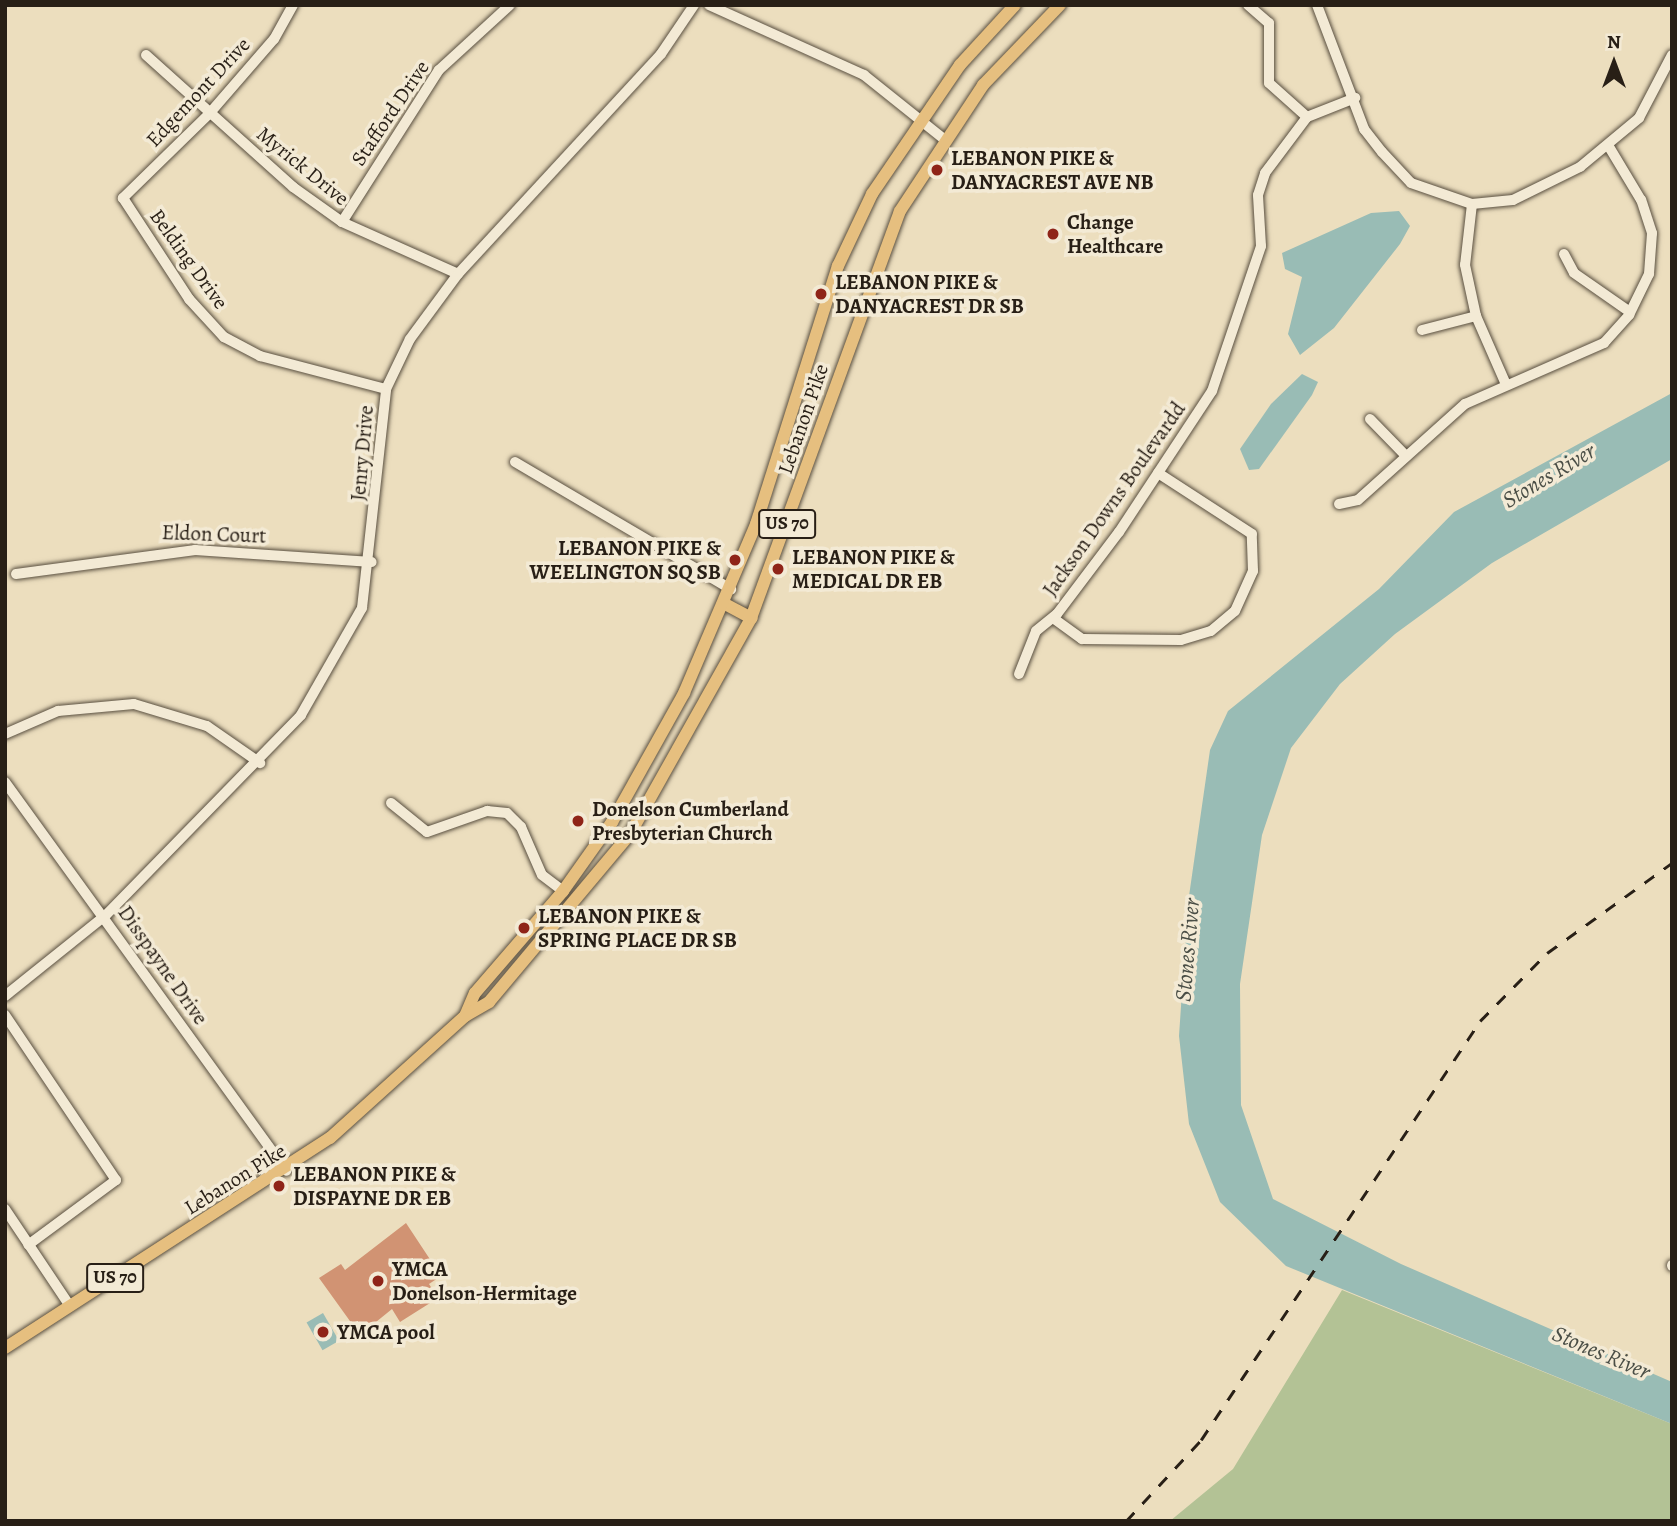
<!DOCTYPE html>
<html>
<head>
<meta charset="utf-8">
<style>
  body { margin:0 }
  #map { position:relative; width:1677px; height:1526px; overflow:hidden; background:#ecdebe; font-family:Alegreya,serif }
  div>[style] { position:absolute }
  .green>* { inset:0; background:#b3c295 }
  .water>* { inset:0; background:#99bcb5; transform-origin:0 0 }
  .building>* { inset:0; background:#d19373 }
  .roads { filter:drop-shadow(0 0 2px #594f40) drop-shadow(0 0 2px #594f40) }
  .minor>* { height:10px; margin:-5px; padding:0 5px; transform-origin:5px; border-radius:5px; background:#f3ead5 }
  .major>* { height:12px; margin:-6px; padding:0 6px; transform-origin:6px; border-radius:6px; background:#e6bf7f }
  .rail>* { height:2.5px; margin-top:-1.25px; transform-origin:0; background:repeating-linear-gradient(90deg,#281f16 0 12px,transparent 0 24px) }
  .dots>* { width:19px; height:19px; translate:-50% -50%; box-sizing:border-box; border:4px solid #f3ead5; border-radius:50% }
  span { translate:-50% -50%; white-space:nowrap; text-align:center; line-height:1.15; -webkit-text-stroke:7px #f3ead5; paint-order:stroke }
  .shield-label span { padding:2px 5px; background:#f3ead5; border:2px solid; border-radius:5px; -webkit-text-stroke-width:0 }
  .shield-label { font-size:19px; color:#281f16; font-weight:700 }
  .street-label { font-size:21px; color:#281f16 }
  .poi-label { font-size:21px; color:#281f16; font-weight:700 }
  .left { translate:0 -50%; text-align:left }
  .right { translate:-100% -50%; text-align:right }
  .water-label { font-size:23px; color:#4a4e46; font-style:italic }
  .frame { position:absolute; inset:0; border:7px solid #281f16; pointer-events:none }
  .north { position:absolute; left:1579px; top:28px; width:70px; height:70px; -webkit-text-stroke:5px #f3ead5; paint-order:stroke; rotate:0deg; font-size:19px; font-weight:700; line-height:28px; text-align:center; color:#281f16 }
  .north::after { content:''; display:block; margin:auto; width:24px; height:32px; background:#281f16; clip-path:polygon(50% 0,100% 100%,50% 72%,0 100%) }
</style>
</head>
<body>
<div id="map">
  <div class="green">
    <div style="clip-path:polygon(1342px 1290px,1672px 1424px,1672px 1521px,1170px 1521px,1233px 1469px)"></div>
  </div>
  <div class="water">
    <div style="clip-path:polygon(1399px 211px,1410px 226px,1400px 244px,1334px 328px,1300px 355px,1288px 334px,1302px 277px,1285px 269px,1282px 253px,1371px 213px)"></div>
    <div style="clip-path:polygon(1302px 374px,1318px 382px,1312px 395px,1259px 469px,1249px 470px,1240px 449px,1271px 404px)"></div>
    <div style="clip-path:polygon(1672px 393px,1672px 459px,1492px 563px,1395px 634px,1340px 684px,1291px 748px,1262px 835px,1240px 984px,1241px 1105px,1273px 1199px,1401px 1264px,1672px 1382px,1672px 1424px,1286px 1266px,1220px 1202px,1189px 1124px,1179px 1036px,1188px 903px,1210px 750px,1228px 711px,1379px 589px,1454px 512px)"></div>
    <div style="left:323px;top:1313px;width:32px;height:19px;rotate:60deg"></div>
  </div>
  <div class="building">
    <div style="clip-path:polygon(406px 1223px,441px 1276px,429px 1284px,438px 1298px,400px 1322px,392px 1309px,360px 1335px,319px 1278px,341px 1264px,345px 1270px)"></div>
  </div>
  <div class="roads">
    <div class="minor">
      <div style="left:293px;top:5px;width:39px;rotate:119deg"></div>
      <div style="left:274px;top:39px;width:98px;rotate:130.9deg"></div>
      <div style="left:210px;top:113px;width:122px;rotate:135.7deg"></div>
      <div style="left:123px;top:198px;width:121px;rotate:56.8deg"></div>
      <div style="left:189px;top:299px;width:52px;rotate:47.4deg"></div>
      <div style="left:224px;top:337px;width:41px;rotate:27.8deg"></div>
      <div style="left:260px;top:356px;width:130px;rotate:14.7deg"></div>
      <div style="left:709px;top:5px;width:170px;rotate:24.3deg"></div>
      <div style="left:864px;top:75px;width:102px;rotate:38.7deg"></div>
      <div style="left:1248px;top:5px;width:28px;rotate:41deg"></div>
      <div style="left:1269px;top:23px;width:60px;rotate:90deg"></div>
      <div style="left:1269px;top:83px;width:51px;rotate:41.8deg"></div>
      <div style="left:1317px;top:5px;width:133px;rotate:69.2deg"></div>
      <div style="left:1364px;top:129px;width:29px;rotate:52deg"></div>
      <div style="left:1382px;top:152px;width:42px;rotate:46.9deg"></div>
      <div style="left:1411px;top:183px;width:65px;rotate:19deg"></div>
      <div style="left:1472px;top:204px;width:41px;rotate:-5.6deg"></div>
      <div style="left:1513px;top:200px;width:75px;rotate:-26.2deg"></div>
      <div style="left:1580px;top:167px;width:77px;rotate:-39.7deg"></div>
      <div style="left:1639px;top:118px;width:71px;rotate:-62.4deg"></div>
      <div style="left:146px;top:55px;width:198px;rotate:41.9deg"></div>
      <div style="left:293px;top:187px;width:60px;rotate:35.5deg"></div>
      <div style="left:342px;top:222px;width:127px;rotate:24.1deg"></div>
      <div style="left:1472px;top:204px;width:61px;rotate:96.5deg"></div>
      <div style="left:1465px;top:265px;width:52px;rotate:77.8deg"></div>
      <div style="left:1476px;top:316px;width:72px;rotate:66.3deg"></div>
      <div style="left:342px;top:222px;width:180px;rotate:-57.5deg"></div>
      <div style="left:439px;top:70px;width:96px;rotate:-42.5deg"></div>
      <div style="left:1564px;top:254px;width:21px;rotate:62deg"></div>
      <div style="left:1574px;top:273px;width:68px;rotate:34.9deg"></div>
      <div style="left:1422px;top:330px;width:56px;rotate:-14.5deg"></div>
      <div style="left:1370px;top:419px;width:52px;rotate:45.8deg"></div>
      <div style="left:515px;top:462px;width:251px;rotate:30.5deg"></div>
      <div style="left:1339px;top:504px;width:19px;rotate:-12deg"></div>
      <div style="left:1358px;top:500px;width:144px;rotate:-41.9deg"></div>
      <div style="left:1465px;top:404px;width:152px;rotate:-23.7deg"></div>
      <div style="left:1604px;top:343px;width:38px;rotate:-48deg"></div>
      <div style="left:1629px;top:315px;width:46px;rotate:-64deg"></div>
      <div style="left:1649px;top:274px;width:41px;rotate:-85.8deg"></div>
      <div style="left:1652px;top:233px;width:35px;rotate:-108deg"></div>
      <div style="left:1641px;top:200px;width:64px;rotate:-121deg"></div>
      <div style="left:16px;top:574px;width:181px;rotate:-7.6deg"></div>
      <div style="left:195px;top:550px;width:177px;rotate:3.9deg"></div>
      <div style="left:1053px;top:618px;width:36px;rotate:36deg"></div>
      <div style="left:1082px;top:639px;width:99px;rotate:0.6deg"></div>
      <div style="left:1181px;top:640px;width:31px;rotate:-17deg"></div>
      <div style="left:1211px;top:631px;width:31px;rotate:-40deg"></div>
      <div style="left:1235px;top:611px;width:44px;rotate:-65.8deg"></div>
      <div style="left:1253px;top:571px;width:37px;rotate:-92deg"></div>
      <div style="left:1252px;top:534px;width:112px;rotate:-147deg"></div>
      <div style="left:1019px;top:674px;width:46px;rotate:-68.4deg"></div>
      <div style="left:1036px;top:631px;width:27px;rotate:-39deg"></div>
      <div style="left:1057px;top:614px;width:103px;rotate:-52.9deg"></div>
      <div style="left:1119px;top:532px;width:169px;rotate:-56.6deg"></div>
      <div style="left:1212px;top:391px;width:153px;rotate:-71.3deg"></div>
      <div style="left:1261px;top:246px;width:51px;rotate:-93.4deg"></div>
      <div style="left:1258px;top:195px;width:23px;rotate:-72deg"></div>
      <div style="left:1265px;top:173px;width:70px;rotate:-53.1deg"></div>
      <div style="left:1307px;top:117px;width:52px;rotate:-21.6deg"></div>
      <div style="left:5px;top:734px;width:58px;rotate:-23.5deg"></div>
      <div style="left:58px;top:711px;width:76px;rotate:-5.3deg"></div>
      <div style="left:134px;top:704px;width:76px;rotate:16.8deg"></div>
      <div style="left:207px;top:726px;width:65px;rotate:34.9deg"></div>
      <div style="left:5px;top:782px;width:480px;rotate:54.1deg"></div>
      <div style="left:391px;top:803px;width:46px;rotate:38.9deg"></div>
      <div style="left:427px;top:832px;width:64px;rotate:-19.3deg"></div>
      <div style="left:487px;top:811px;width:20px;rotate:6deg"></div>
      <div style="left:507px;top:813px;width:20px;rotate:45deg"></div>
      <div style="left:521px;top:827px;width:52px;rotate:66.4deg"></div>
      <div style="left:542px;top:875px;width:26px;rotate:37deg"></div>
      <div style="left:5px;top:996px;width:128px;rotate:-38.7deg"></div>
      <div style="left:105px;top:916px;width:281px;rotate:-45.7deg"></div>
      <div style="left:301px;top:715px;width:123px;rotate:-60.3deg"></div>
      <div style="left:362px;top:608px;width:220px;rotate:-83.7deg"></div>
      <div style="left:386px;top:389px;width:55px;rotate:-64.4deg"></div>
      <div style="left:410px;top:339px;width:81px;rotate:-53.6deg"></div>
      <div style="left:458px;top:274px;width:299px;rotate:-47.3deg"></div>
      <div style="left:661px;top:54px;width:59px;rotate:-56deg"></div>
      <div style="left:5px;top:1015px;width:199px;rotate:56.1deg"></div>
      <div style="left:116px;top:1180px;width:109px;rotate:143.5deg"></div>
      <div style="left:5px;top:1209px;width:117px;rotate:56.2deg"></div>
      <div style="left:1672px;top:1265px;width:1px;rotate:90deg"></div>
    </div>
    <div class="major">
      <div style="left:725px;top:604px;width:30px;rotate:28deg"></div>
      <div style="left:465px;top:1016px;width:25px;rotate:-67deg"></div>
      <div style="left:475px;top:993px;width:135px;rotate:-49.2deg"></div>
      <div style="left:563px;top:891px;width:85px;rotate:-54.6deg"></div>
      <div style="left:612px;top:822px;width:148px;rotate:-60.8deg"></div>
      <div style="left:684px;top:693px;width:184px;rotate:-66.9deg"></div>
      <div style="left:756px;top:524px;width:271px;rotate:-72.4deg"></div>
      <div style="left:838px;top:266px;width:80px;rotate:-64.7deg"></div>
      <div style="left:872px;top:194px;width:156px;rotate:-55.7deg"></div>
      <div style="left:960px;top:65px;width:81px;rotate:-47.5deg"></div>
      <div style="left:5px;top:1348px;width:387px;rotate:-32.9deg"></div>
      <div style="left:330px;top:1138px;width:182px;rotate:-42.1deg"></div>
      <div style="left:465px;top:1016px;width:28px;rotate:-30deg"></div>
      <div style="left:489px;top:1002px;width:219px;rotate:-50deg"></div>
      <div style="left:630px;top:834px;width:248px;rotate:-60.7deg"></div>
      <div style="left:751px;top:618px;width:433px;rotate:-69.9deg"></div>
      <div style="left:900px;top:211px;width:151px;rotate:-56.6deg"></div>
      <div style="left:983px;top:85px;width:111px;rotate:-46.1deg"></div>
    </div>
  </div>
  <div class="rail">
    <div style="left:1126px;top:1521px;width:110px;rotate:-47.2deg"></div>
    <div style="left:1201px;top:1440px;width:503px;rotate:-56.34deg"></div>
    <div style="left:1480px;top:1021px;width:95px;rotate:-45.4deg"></div>
    <div style="left:1547px;top:953px;width:154px;rotate:-35.8deg"></div>
  </div>
  <div class="dots">
    <div style="left:937px;top:170px;background:#8f2418"></div>
    <div style="left:1053px;top:234px;background:#8f2418"></div>
    <div style="left:821px;top:294px;background:#8f2418"></div>
    <div style="left:735px;top:560px;background:#8f2418"></div>
    <div style="left:778px;top:569px;background:#8f2418"></div>
    <div style="left:578px;top:821px;background:#8f2418"></div>
    <div style="left:524px;top:928px;background:#8f2418"></div>
    <div style="left:279px;top:1186px;background:#8f2418"></div>
    <div style="left:378px;top:1281px;background:#8f2418"></div>
    <div style="left:323px;top:1332px;background:#8f2418"></div>
  </div>
  <div class="shield-label">
    <span style="left:787px;top:524px">US 70</span>
    <span style="left:115px;top:1278px">US 70</span>
  </div>
  <div class="street-label">
    <span style="left:198px;top:92px;rotate:-47deg">Edgemont Drive</span>
    <span style="left:390px;top:113px;rotate:-56deg">Stafford Drive</span>
    <span style="left:303px;top:166px;rotate:39deg">Myrick Drive</span>
    <span style="left:189px;top:259px;rotate:54deg">Belding Drive</span>
    <span style="left:803px;top:419px;rotate:-71deg">Lebanon Pike</span>
    <span style="left:362px;top:453px;rotate:-85deg">Jenry Drive</span>
    <span style="left:1114px;top:499px;rotate:-55deg">Jackson Downs Boulevardd</span>
    <span style="left:214px;top:534px;rotate:2deg">Eldon Court</span>
    <span style="left:163px;top:965px;rotate:55deg">Disspayne Drive</span>
    <span style="left:235px;top:1179px;rotate:-32deg">Lebanon Pike</span>
  </div>
  <div class="poi-label">
    <span class="left" style="left:951px;top:170px">LEBANON PIKE &amp;<br>DANYACREST AVE NB</span>
    <span class="left" style="left:1067px;top:234px">Change<br>Healthcare</span>
    <span class="left" style="left:835px;top:294px">LEBANON PIKE &amp;<br>DANYACREST DR SB</span>
    <span class="right" style="left:721px;top:560px">LEBANON PIKE &amp;<br>WEELINGTON SQ SB</span>
    <span class="left" style="left:792px;top:569px">LEBANON PIKE &amp;<br>MEDICAL DR EB</span>
    <span class="left" style="left:592px;top:821px">Donelson Cumberland<br>Presbyterian Church</span>
    <span class="left" style="left:538px;top:928px">LEBANON PIKE &amp;<br>SPRING PLACE DR SB</span>
    <span class="left" style="left:293px;top:1186px">LEBANON PIKE &amp;<br>DISPAYNE DR EB</span>
    <span class="left" style="left:392px;top:1281px">YMCA<br>Donelson-Hermitage</span>
    <span class="left" style="left:337px;top:1332px">YMCA pool</span>
  </div>
  <div class="water-label">
    <span style="left:1549px;top:476px;rotate:-31deg">Stones River</span>
    <span style="left:1188px;top:950px;rotate:-85deg">Stones River</span>
    <span style="left:1601px;top:1353px;rotate:23deg">Stones River</span>
  </div>
  <div class="frame"></div>
  <div class="north">N</div>
</div>
</body>
</html>
